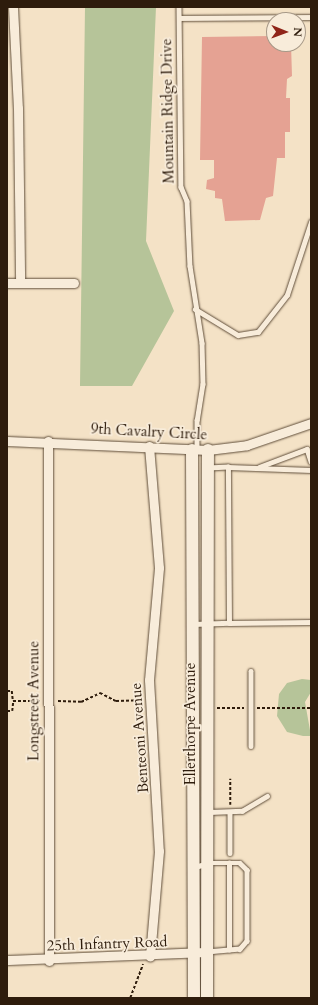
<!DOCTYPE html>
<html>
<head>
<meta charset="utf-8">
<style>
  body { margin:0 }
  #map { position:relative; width:318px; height:1005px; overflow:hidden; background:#f4e2c6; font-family:Cardo,serif }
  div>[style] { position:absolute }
  .green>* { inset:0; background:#b6c499 }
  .building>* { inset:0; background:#e5a293 }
  .path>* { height:1.5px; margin-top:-0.75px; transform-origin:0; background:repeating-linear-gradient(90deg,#2e1c0c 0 3px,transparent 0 5px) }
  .roads { filter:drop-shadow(0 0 1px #604e3a) drop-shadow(0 0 1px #604e3a) }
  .lane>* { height:4.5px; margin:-2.25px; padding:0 2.25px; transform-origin:2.25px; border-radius:2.25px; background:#f8ecda }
  .street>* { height:9px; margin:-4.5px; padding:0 4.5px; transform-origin:4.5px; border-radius:4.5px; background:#f8ecda }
  .secondary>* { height:12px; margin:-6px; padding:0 6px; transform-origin:6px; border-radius:6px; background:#f8ecda }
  span { translate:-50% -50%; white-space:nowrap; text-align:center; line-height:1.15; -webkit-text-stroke:3.5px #f8ecda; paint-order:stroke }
  .street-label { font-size:15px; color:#2e1c0c }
  .frame { position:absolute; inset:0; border:8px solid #2e1c0c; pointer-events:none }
  .north { position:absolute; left:266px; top:12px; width:40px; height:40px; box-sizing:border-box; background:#f8ecda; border:1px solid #a79988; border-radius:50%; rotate:91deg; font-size:11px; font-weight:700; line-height:16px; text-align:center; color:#2e1c0c }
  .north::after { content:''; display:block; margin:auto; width:14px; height:18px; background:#8f2418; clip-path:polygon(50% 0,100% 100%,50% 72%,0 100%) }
</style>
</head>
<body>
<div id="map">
  <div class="green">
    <div style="clip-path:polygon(85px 7px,156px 7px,146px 241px,174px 311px,132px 386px,80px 386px)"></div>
    <div style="clip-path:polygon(302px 679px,311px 680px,311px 692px,305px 702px,311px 736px,303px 736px,287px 732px,277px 716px,279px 694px,287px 683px)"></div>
  </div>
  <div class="building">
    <div style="clip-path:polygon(274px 36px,274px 44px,291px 44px,292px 76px,287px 79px,286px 98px,290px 98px,290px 132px,285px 132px,285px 158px,277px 158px,273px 196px,266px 198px,260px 220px,225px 221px,222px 199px,215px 198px,215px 191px,206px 189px,207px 180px,214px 178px,214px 160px,200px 160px,202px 37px)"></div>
  </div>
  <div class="path">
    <div style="left:7px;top:691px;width:5px"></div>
    <div style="left:12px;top:691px;width:10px;rotate:84deg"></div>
    <div style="left:58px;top:701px;width:23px;rotate:2deg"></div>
    <div style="left:81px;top:702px;width:21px;rotate:-25deg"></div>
    <div style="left:100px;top:693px;width:18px;rotate:27deg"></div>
    <div style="left:116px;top:701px;width:25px;rotate:-2deg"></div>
    <div style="left:217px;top:708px;width:27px"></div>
    <div style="left:257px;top:708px;width:54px"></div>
    <div style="left:7px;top:711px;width:5px"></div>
    <div style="left:12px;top:711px;width:10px;rotate:-84deg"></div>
    <div style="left:13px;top:701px;width:27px"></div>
    <div style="left:230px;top:805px;width:26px;rotate:-90deg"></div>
    <div style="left:130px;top:998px;width:36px;rotate:-69deg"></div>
  </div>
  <div class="roads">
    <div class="lane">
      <div style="left:179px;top:7px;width:180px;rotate:89.4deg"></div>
      <div style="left:181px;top:187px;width:15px;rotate:67deg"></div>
      <div style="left:187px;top:201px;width:65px;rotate:87.4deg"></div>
      <div style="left:190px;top:266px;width:78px;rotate:81.1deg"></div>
      <div style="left:202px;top:343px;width:41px;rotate:88.6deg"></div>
      <div style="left:203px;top:384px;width:36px;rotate:99deg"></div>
      <div style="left:197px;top:420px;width:29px;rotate:90deg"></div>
      <div style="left:179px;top:18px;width:132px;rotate:-0.4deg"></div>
      <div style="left:195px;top:309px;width:50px;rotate:31.2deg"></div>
      <div style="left:238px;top:335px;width:20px;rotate:-9deg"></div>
      <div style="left:258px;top:332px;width:47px;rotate:-51.9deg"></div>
      <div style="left:287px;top:295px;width:77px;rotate:-71.8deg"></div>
      <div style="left:228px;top:467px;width:83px;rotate:2.1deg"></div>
      <div style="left:259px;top:467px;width:51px;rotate:-20.6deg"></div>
      <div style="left:307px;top:449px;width:13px;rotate:72deg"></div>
      <div style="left:229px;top:623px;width:82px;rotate:-0.7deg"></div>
      <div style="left:193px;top:624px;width:36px;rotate:-2deg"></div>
      <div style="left:229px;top:623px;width:156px;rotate:-90.4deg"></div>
      <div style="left:228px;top:467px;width:19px;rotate:177deg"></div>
      <div style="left:251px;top:671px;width:75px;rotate:90deg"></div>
      <div style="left:209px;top:812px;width:33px;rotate:-2deg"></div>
      <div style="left:242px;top:811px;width:29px;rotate:-31deg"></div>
      <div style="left:230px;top:812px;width:41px;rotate:90deg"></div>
      <div style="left:195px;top:867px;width:14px;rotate:-17deg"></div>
      <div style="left:208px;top:863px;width:32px"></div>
      <div style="left:240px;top:863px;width:10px;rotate:45deg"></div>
      <div style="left:247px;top:870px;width:71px;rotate:90deg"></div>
      <div style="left:247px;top:941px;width:11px;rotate:131deg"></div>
      <div style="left:240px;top:949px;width:33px;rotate:175deg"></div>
      <div style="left:229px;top:950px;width:87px;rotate:-90deg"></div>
    </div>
    <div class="street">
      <div style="left:13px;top:7px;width:101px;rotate:87.2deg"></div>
      <div style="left:18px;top:108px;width:175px;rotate:89.3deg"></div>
      <div style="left:7px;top:283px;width:67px"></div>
      <div style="left:7px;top:441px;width:201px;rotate:2.6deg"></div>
      <div style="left:208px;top:450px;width:39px;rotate:-7deg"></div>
      <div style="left:247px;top:445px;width:68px;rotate:-19deg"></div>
      <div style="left:48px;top:441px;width:520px;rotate:89.89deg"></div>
      <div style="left:149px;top:446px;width:122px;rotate:85.3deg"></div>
      <div style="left:159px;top:568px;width:112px;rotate:95.1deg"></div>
      <div style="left:149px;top:680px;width:171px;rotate:86.7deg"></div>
      <div style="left:159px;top:851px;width:106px;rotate:94.9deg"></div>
      <div style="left:7px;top:960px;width:200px;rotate:-2.3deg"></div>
    </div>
    <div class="secondary">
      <div style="left:192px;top:450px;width:548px;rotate:89.79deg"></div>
      <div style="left:207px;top:998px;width:548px;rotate:-89.9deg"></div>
    </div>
  </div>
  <div class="street-label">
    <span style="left:168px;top:111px;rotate:-91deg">Mountain Ridge Drive</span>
    <span style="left:149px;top:432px;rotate:3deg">9th Cavalry Circle</span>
    <span style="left:34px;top:701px;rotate:-90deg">Longstreet Avenue</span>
    <span style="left:191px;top:724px;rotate:-90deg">Ellerthorpe Avenue</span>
    <span style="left:140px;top:738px;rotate:-94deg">Benteoni Avenue</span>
    <span style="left:107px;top:944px;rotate:-2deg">25th Infantry Road</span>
  </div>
  <div class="frame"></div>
  <div class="north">N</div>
</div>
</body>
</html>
